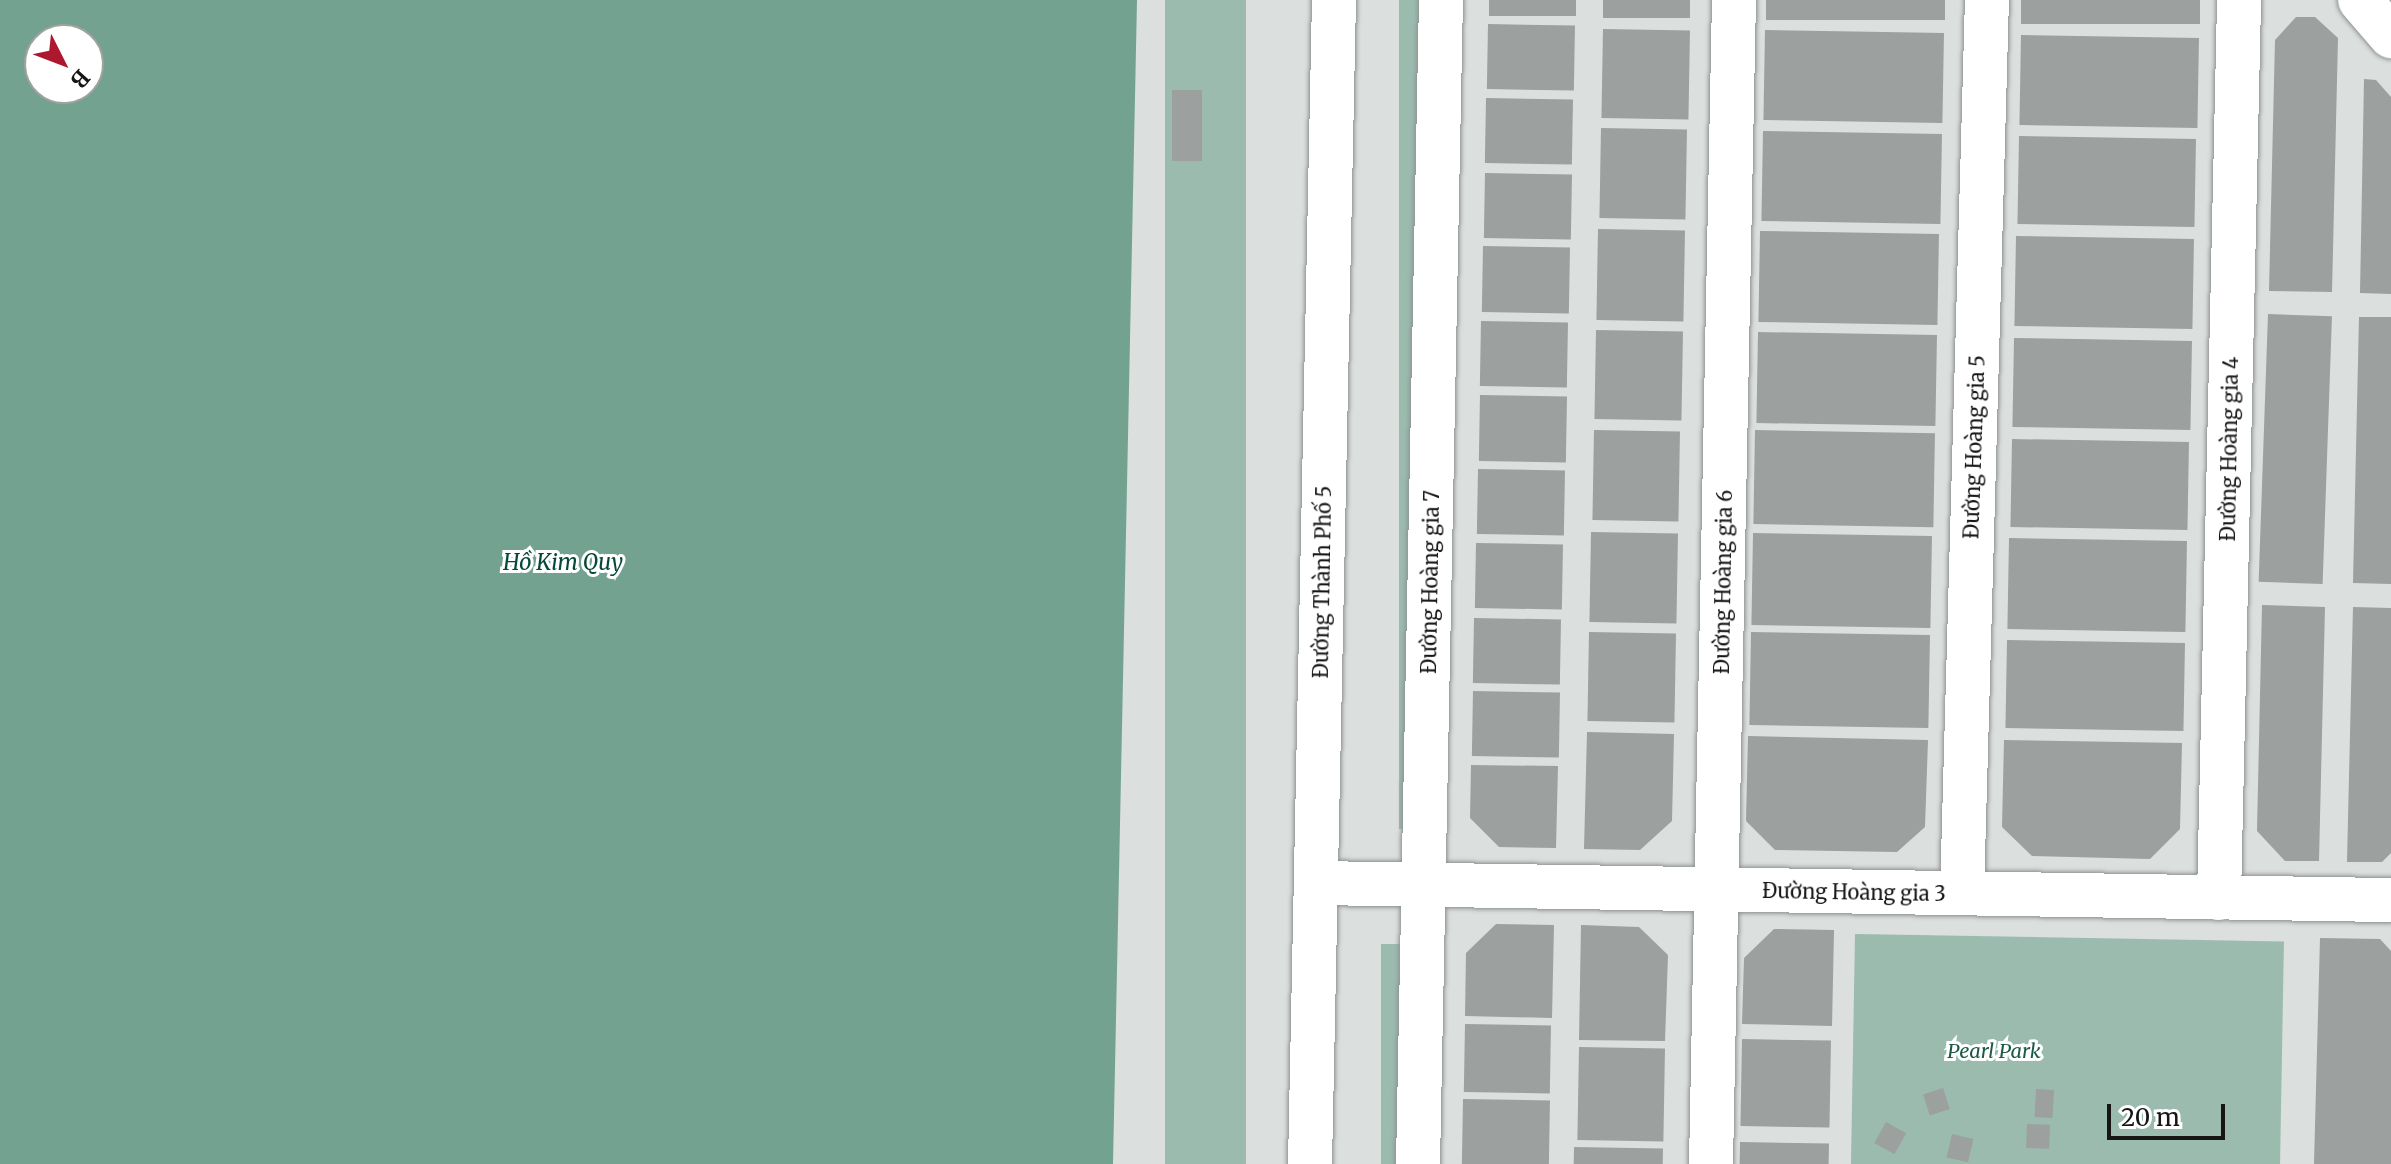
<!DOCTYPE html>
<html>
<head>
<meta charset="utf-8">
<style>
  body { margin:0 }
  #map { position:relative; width:2391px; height:1164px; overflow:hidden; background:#dbdfde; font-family:Merriweather,serif }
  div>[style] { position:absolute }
  .green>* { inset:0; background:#9bbbaf; transform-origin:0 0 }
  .water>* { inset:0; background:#73a291 }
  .building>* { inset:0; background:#9ca09f; transform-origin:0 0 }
  .roads { filter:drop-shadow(0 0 2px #8e9291) drop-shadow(0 0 2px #8e9291) }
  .minor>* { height:44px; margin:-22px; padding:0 22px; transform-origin:22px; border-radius:22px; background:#fff }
  .tertiary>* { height:44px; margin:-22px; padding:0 22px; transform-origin:22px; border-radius:22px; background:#fff }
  span { translate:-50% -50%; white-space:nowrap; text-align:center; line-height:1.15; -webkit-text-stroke:6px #fff; paint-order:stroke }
  .street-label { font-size:20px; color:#151615 }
  .park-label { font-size:20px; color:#1c5947; font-style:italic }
  .water-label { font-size:22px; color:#054938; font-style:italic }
  .north { position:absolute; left:24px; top:24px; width:80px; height:80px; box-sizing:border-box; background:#fff; border:2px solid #a1a2a1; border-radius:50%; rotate:132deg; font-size:22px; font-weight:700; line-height:32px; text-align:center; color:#151615 }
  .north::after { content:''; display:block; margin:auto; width:28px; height:36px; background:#ad182f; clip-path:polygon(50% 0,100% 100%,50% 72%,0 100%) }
  .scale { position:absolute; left:2107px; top:1104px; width:118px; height:36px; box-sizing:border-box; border:4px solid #151615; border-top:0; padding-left:10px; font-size:24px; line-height:28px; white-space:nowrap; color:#151615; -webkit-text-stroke:6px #fff; paint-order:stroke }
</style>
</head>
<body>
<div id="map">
  <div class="green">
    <div style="left:1165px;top:0;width:81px;height:1164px"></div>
    <div style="left:1399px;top:0;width:25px;height:829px"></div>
    <div style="left:1855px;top:934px;width:429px;height:230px;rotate:1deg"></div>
    <div style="left:1381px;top:944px;width:21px;height:220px"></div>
  </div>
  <div class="water">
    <div style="clip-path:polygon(evenodd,0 0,1137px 0,1113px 1164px,0 1164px,0 0,40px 40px,88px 40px,88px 88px,40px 88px,40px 40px)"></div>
  </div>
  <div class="building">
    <div style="left:1489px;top:0;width:87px;height:16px"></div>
    <div style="left:1603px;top:0;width:87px;height:18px"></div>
    <div style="left:1766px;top:0;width:179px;height:20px"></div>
    <div style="left:2021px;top:0;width:179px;height:24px"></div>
    <div style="clip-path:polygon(2296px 17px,2315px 17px,2338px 38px,2332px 292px,2269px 291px,2275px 40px)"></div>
    <div style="left:1488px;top:24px;width:87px;height:65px;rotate:1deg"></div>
    <div style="left:1603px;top:29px;width:87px;height:89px;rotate:1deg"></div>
    <div style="left:1765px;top:30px;width:179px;height:90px;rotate:1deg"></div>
    <div style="left:2021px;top:35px;width:178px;height:90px;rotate:1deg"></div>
    <div style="clip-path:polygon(2364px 79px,2376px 80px,2391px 97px,2391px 294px,2360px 293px)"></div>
    <div style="left:1172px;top:90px;width:30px;height:71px"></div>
    <div style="left:1486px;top:98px;width:87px;height:65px;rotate:1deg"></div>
    <div style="left:1601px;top:128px;width:86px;height:90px;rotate:1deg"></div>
    <div style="left:1763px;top:131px;width:179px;height:90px;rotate:1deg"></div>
    <div style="left:2019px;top:136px;width:177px;height:88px;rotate:1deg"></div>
    <div style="left:1485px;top:173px;width:87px;height:65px;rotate:1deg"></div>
    <div style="left:1598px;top:229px;width:87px;height:91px;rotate:1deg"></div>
    <div style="left:1760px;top:231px;width:179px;height:91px;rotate:1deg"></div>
    <div style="left:2016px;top:236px;width:178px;height:90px;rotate:1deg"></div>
    <div style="left:1483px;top:246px;width:87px;height:66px;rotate:1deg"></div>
    <div style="left:2268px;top:314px;width:64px;height:268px;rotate:2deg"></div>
    <div style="clip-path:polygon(2359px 317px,2391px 317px,2391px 584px,2353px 583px)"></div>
    <div style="left:1481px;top:321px;width:87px;height:65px;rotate:1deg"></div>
    <div style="left:1596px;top:330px;width:87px;height:89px;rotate:1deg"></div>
    <div style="left:1758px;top:332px;width:179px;height:91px;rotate:1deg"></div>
    <div style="left:2014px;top:338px;width:178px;height:89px;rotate:1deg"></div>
    <div style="left:1480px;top:395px;width:87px;height:66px;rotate:1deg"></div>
    <div style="left:1594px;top:430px;width:86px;height:90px;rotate:1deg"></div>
    <div style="left:1755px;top:430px;width:180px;height:94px;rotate:1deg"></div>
    <div style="left:2012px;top:439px;width:177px;height:88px;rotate:1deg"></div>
    <div style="left:1478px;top:469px;width:87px;height:65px;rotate:1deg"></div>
    <div style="left:1591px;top:532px;width:87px;height:90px;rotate:1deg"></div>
    <div style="left:1753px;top:533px;width:179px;height:92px;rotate:1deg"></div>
    <div style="left:2009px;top:538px;width:178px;height:91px;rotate:1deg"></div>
    <div style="left:1476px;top:543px;width:87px;height:65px;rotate:1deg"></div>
    <div style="clip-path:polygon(2262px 605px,2325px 607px,2319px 861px,2285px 861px,2257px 831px)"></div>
    <div style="clip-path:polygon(2353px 607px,2391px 608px,2391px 853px,2382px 862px,2347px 862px)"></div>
    <div style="left:1474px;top:618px;width:87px;height:65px;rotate:1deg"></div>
    <div style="left:1589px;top:632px;width:87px;height:89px;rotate:1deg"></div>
    <div style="left:1751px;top:632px;width:179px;height:93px;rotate:1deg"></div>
    <div style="left:2007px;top:640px;width:178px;height:88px;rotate:1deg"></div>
    <div style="left:1473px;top:691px;width:87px;height:65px;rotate:1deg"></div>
    <div style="clip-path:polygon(1587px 732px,1674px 734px,1672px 821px,1640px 850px,1584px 849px)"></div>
    <div style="clip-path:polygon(1748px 736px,1928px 740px,1925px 827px,1897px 852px,1775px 850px,1746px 821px)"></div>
    <div style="clip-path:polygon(2004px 740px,2182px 743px,2180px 829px,2150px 859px,2032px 856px,2002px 827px)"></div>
    <div style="clip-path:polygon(1471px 765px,1558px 766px,1556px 848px,1499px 847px,1470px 818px)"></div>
    <div style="clip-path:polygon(1496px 924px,1554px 925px,1552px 1018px,1465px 1016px,1466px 953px)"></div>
    <div style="clip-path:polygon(1581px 925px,1639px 927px,1668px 955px,1665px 1041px,1579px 1040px)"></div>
    <div style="clip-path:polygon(1774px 929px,1834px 930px,1832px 1026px,1742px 1024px,1744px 958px)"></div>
    <div style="clip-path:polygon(2320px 938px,2380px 939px,2391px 951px,2391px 1164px,2314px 1164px)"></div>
    <div style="left:1465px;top:1024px;width:86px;height:68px;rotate:1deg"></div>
    <div style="left:1742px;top:1039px;width:89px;height:87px;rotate:1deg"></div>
    <div style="left:1579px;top:1047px;width:86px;height:93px;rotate:1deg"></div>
    <div style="left:1943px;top:1088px;width:22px;height:21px;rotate:72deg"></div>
    <div style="left:2036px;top:1089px;width:18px;height:28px;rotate:3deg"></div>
    <div style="left:1463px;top:1099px;width:87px;height:65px;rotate:1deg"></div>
    <div style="left:1886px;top:1122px;width:23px;height:24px;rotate:29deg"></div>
    <div style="left:2027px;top:1124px;width:23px;height:24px;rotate:2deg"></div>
    <div style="left:1952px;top:1134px;width:22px;height:24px;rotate:13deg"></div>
    <div style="left:1740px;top:1142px;width:89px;height:22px;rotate:1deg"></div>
    <div style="left:1574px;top:1147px;width:89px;height:17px;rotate:1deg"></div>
  </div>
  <div class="roads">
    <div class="minor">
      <div style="left:2360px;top:0;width:48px;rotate:49.3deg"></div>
      <div style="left:1316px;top:883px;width:1075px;rotate:0.91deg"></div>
      <div style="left:1962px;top:893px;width:893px;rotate:-88.4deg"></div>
      <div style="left:2219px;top:898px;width:898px;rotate:-88.72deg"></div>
      <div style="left:1418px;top:1164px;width:1164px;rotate:-88.87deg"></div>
      <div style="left:1711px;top:1164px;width:1164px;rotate:-88.87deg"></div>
    </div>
    <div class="tertiary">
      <div style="left:1310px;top:1164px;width:1164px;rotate:-88.82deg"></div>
    </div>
  </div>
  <div class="street-label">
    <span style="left:1974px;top:447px;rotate:-88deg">Đường Hoàng gia 5</span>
    <span style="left:2229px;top:449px;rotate:-89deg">Đường Hoàng gia 4</span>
    <span style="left:1322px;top:582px;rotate:-89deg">Đường Thành Phố 5</span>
    <span style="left:1430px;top:582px;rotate:-89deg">Đường Hoàng gia 7</span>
    <span style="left:1723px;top:582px;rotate:-89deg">Đường Hoàng gia 6</span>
    <span style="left:1854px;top:892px;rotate:1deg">Đường Hoàng gia 3</span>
  </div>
  <div class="park-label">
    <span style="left:1994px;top:1050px">Pearl Park</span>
  </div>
  <div class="water-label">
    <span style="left:563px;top:563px">Hồ Kim Quy</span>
  </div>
  <div class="north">B</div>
  <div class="scale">20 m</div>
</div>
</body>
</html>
